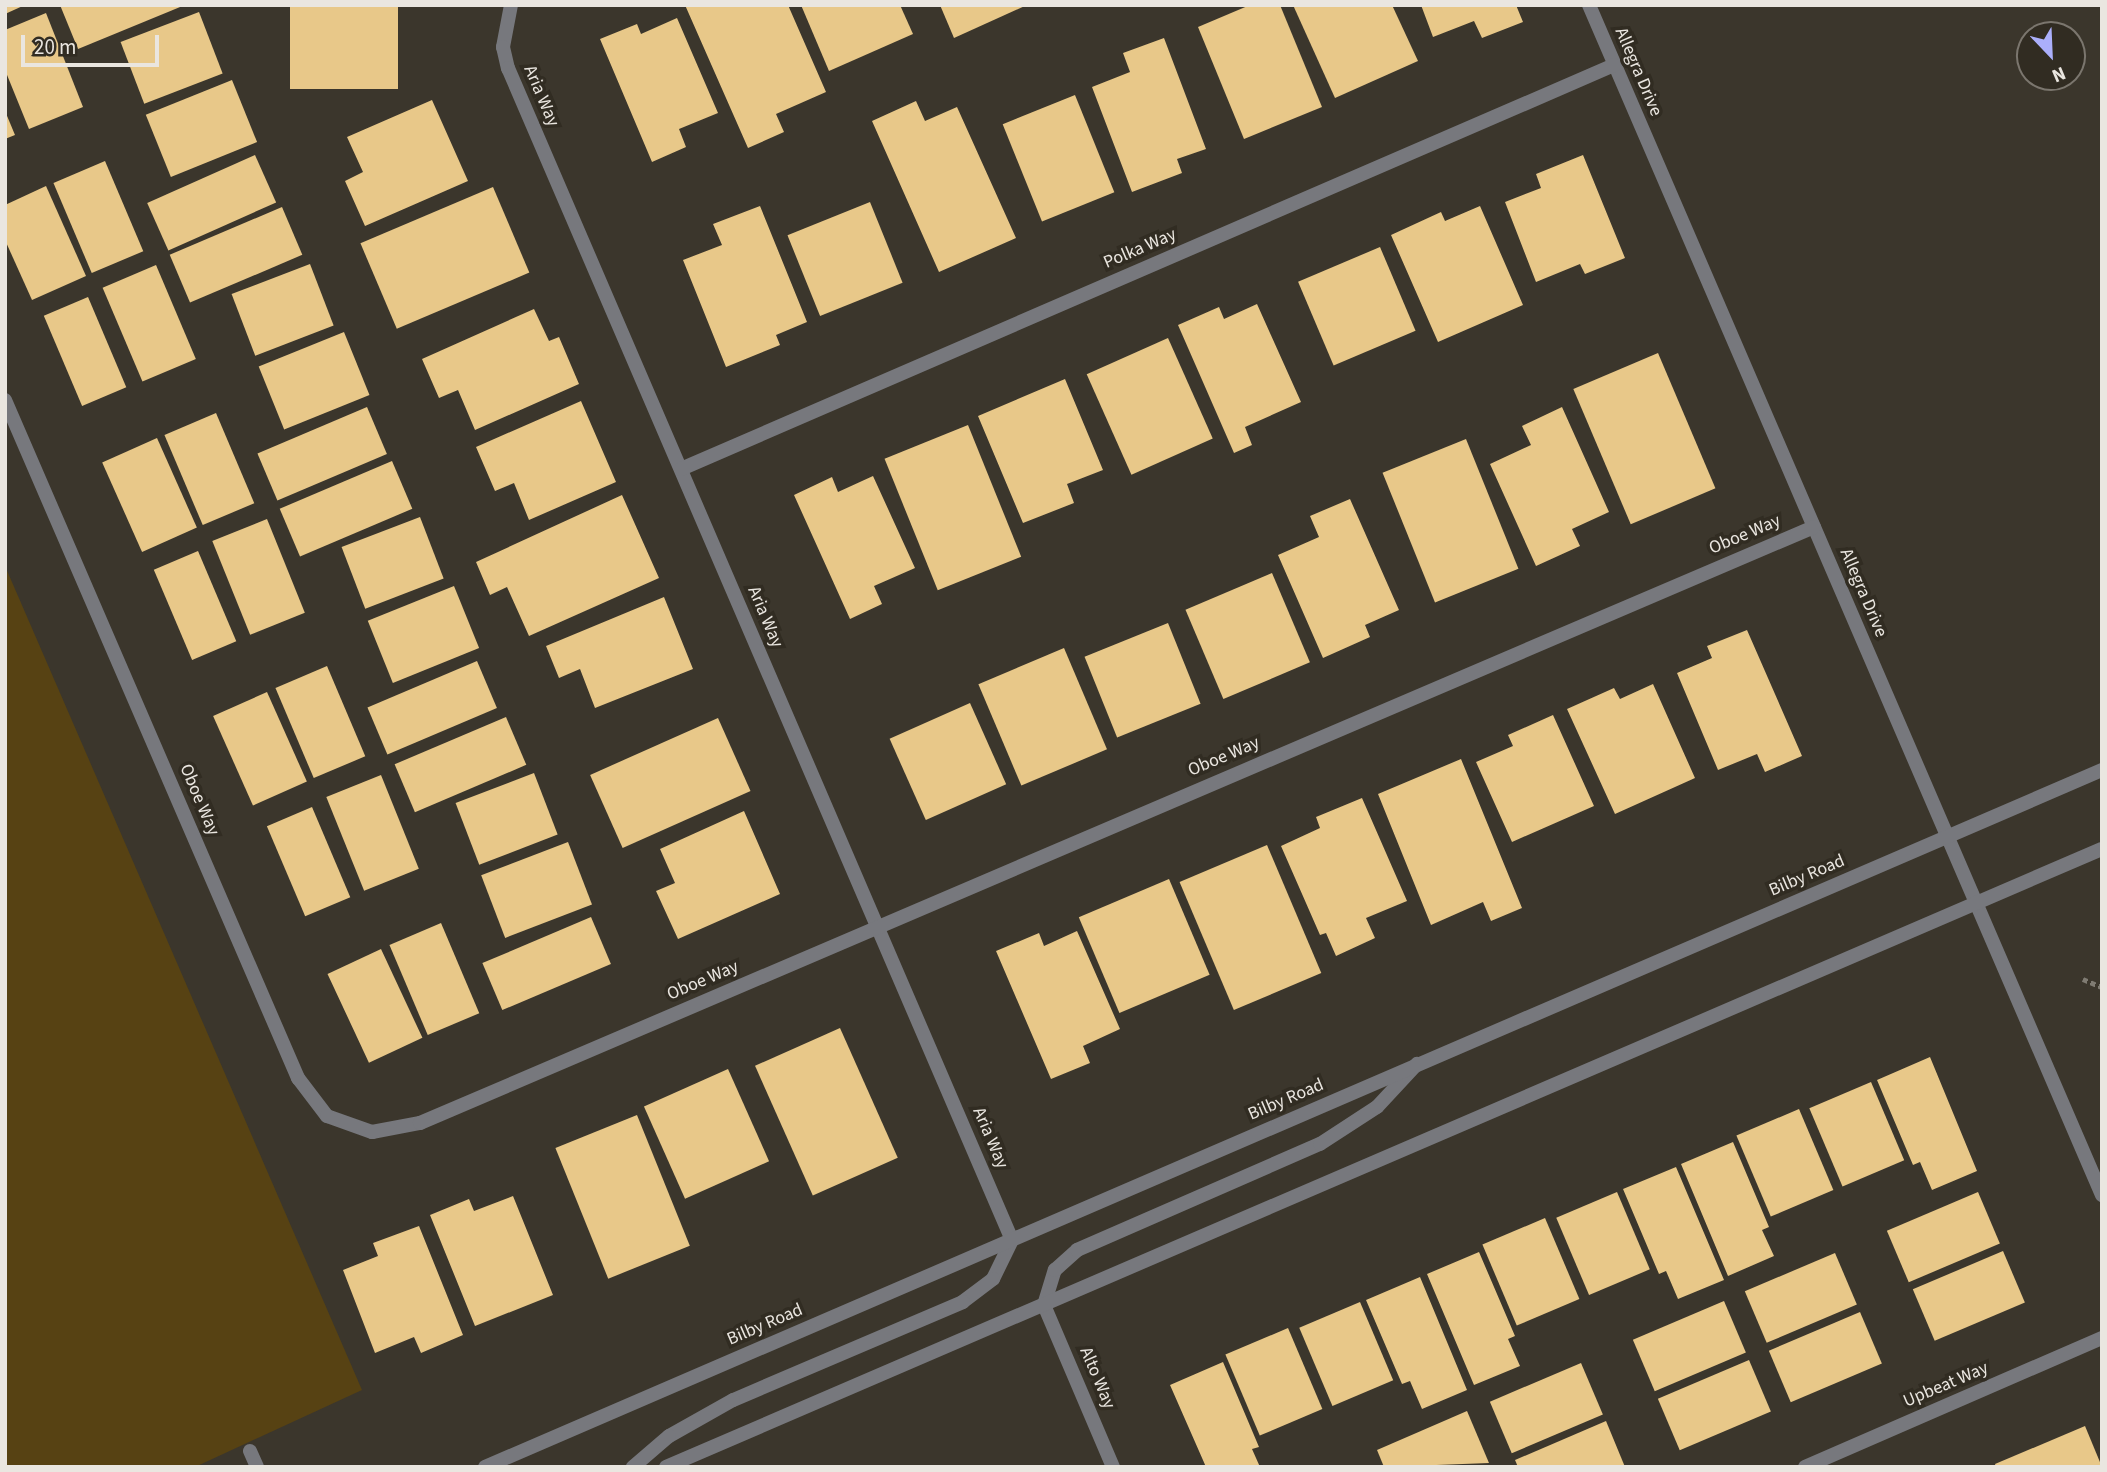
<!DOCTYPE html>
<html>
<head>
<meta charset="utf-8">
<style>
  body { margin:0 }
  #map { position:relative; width:2107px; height:1472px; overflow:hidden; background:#3b362c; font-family:"Source Sans 3",sans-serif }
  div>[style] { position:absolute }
  .green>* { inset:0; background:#574213 }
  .building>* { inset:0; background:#e8c889; transform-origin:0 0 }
  .path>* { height:4.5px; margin-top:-2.25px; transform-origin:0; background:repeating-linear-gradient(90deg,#7f7b72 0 5px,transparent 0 8.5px) }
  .minor>* { height:14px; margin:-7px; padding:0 7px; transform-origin:7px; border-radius:7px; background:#77787d }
  .tertiary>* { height:14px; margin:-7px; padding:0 7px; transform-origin:7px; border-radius:7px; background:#77787d }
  span { translate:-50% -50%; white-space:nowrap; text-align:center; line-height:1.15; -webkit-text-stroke:7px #312c22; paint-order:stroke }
  .street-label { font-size:18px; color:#eae6e0 }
  .frame { position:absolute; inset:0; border:7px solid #eae6e0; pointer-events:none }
  .north { position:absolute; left:2016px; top:21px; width:70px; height:70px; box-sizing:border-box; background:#312c22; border:2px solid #7b766e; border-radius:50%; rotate:157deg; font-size:19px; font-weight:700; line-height:28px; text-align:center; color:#eae6e0 }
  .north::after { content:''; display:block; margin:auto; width:24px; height:32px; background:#abaffb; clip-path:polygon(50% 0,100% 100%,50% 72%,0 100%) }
  .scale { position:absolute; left:21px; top:35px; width:138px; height:32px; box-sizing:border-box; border:4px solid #eae6e0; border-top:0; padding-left:9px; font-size:21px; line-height:24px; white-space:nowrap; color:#eae6e0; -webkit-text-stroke:5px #312c22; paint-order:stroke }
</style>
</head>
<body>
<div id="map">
  <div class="green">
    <div style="clip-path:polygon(5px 566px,362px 1390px,195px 1467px,5px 1467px)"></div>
  </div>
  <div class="building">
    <div style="clip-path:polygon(5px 5px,25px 5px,5px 14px)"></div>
    <div style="clip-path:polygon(60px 5px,185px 5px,78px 49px)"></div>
    <div style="left:290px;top:5px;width:108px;height:84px"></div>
    <div style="clip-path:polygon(685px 5px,788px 5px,826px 92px,776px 114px,784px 132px,748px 148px)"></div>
    <div style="clip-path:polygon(801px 5px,900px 5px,913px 34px,829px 71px)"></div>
    <div style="clip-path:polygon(940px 5px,1027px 5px,954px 38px)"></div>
    <div style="clip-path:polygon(1250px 5px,1280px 5px,1322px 107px,1244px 139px,1198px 27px)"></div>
    <div style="clip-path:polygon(1293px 5px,1392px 5px,1418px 61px,1335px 98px)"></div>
    <div style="clip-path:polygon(1421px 5px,1516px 5px,1523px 22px,1482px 38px,1474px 21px,1433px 37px)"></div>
    <div style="left:199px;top:12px;width:66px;height:84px;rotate:69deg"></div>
    <div style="clip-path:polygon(46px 13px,83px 107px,29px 129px,5px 70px,5px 30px)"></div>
    <div style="clip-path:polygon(677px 18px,718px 113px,679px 129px,686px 147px,652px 162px,600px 39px,637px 24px,641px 34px)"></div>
    <div style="clip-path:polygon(1164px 38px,1206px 149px,1177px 159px,1182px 173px,1132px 192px,1092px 87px,1130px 72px,1123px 53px)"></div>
    <div style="left:232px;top:80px;width:67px;height:93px;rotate:68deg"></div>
    <div style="left:1075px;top:95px;width:105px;height:78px;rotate:68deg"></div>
    <div style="clip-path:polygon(432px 100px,468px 181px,365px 226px,345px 181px,363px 172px,347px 137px)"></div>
    <div style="clip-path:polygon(916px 101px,925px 121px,957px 107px,1016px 238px,939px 272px,872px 121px)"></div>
    <div style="clip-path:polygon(5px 111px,15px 135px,5px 139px)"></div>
    <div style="left:255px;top:155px;width:52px;height:118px;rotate:66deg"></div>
    <div style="clip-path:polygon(1583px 155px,1625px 258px,1585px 274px,1580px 264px,1536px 282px,1505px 202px,1541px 188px,1536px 174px)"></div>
    <div style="left:105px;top:161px;width:98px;height:56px;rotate:67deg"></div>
    <div style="clip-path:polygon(46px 186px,86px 276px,32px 300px,5px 240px,5px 205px)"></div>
    <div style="left:493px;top:187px;width:93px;height:144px;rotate:67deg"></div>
    <div style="left:870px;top:202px;width:87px;height:89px;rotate:68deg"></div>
    <div style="clip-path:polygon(760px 206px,807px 322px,776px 335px,780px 345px,726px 367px,683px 260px,722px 245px,713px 224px)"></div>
    <div style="clip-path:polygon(1480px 206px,1523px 305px,1438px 342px,1391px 235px,1441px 212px,1445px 221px)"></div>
    <div style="left:282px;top:207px;width:52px;height:122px;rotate:67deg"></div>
    <div style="left:1380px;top:247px;width:91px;height:89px;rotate:67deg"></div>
    <div style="left:310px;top:264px;width:66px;height:84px;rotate:69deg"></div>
    <div style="left:156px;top:265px;width:102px;height:58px;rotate:67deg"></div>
    <div style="left:88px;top:297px;width:98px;height:48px;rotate:67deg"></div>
    <div style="clip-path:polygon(1257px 304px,1301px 402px,1245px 427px,1252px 445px,1234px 453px,1178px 325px,1219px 307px,1224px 319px)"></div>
    <div style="clip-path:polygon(534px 309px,549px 341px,559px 337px,579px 384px,475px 430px,458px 390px,439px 398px,422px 359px)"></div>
    <div style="left:344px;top:332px;width:68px;height:92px;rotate:68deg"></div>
    <div style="left:1168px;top:338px;width:110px;height:89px;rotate:66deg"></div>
    <div style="left:1658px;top:353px;width:147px;height:92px;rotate:67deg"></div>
    <div style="clip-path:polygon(1065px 379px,1103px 470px,1067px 484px,1074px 503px,1023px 523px,978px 416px)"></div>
    <div style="clip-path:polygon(581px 401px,616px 482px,529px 520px,514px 483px,495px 491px,476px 447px)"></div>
    <div style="left:367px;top:407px;width:51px;height:119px;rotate:67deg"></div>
    <div style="clip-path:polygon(1562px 407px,1609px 512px,1572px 529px,1580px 546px,1536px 566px,1490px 464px,1531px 445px,1522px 426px)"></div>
    <div style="left:216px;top:413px;width:98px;height:56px;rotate:67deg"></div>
    <div style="left:968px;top:425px;width:142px;height:90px;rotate:68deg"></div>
    <div style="left:157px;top:438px;width:98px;height:60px;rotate:66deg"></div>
    <div style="left:1466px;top:439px;width:140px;height:90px;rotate:68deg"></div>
    <div style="left:392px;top:461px;width:52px;height:122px;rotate:67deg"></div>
    <div style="clip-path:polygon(873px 476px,915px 568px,874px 586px,882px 604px,850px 619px,794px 495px,832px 477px,838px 492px)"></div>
    <div style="clip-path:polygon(622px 495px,659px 578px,529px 636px,507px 587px,490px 595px,476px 562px)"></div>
    <div style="clip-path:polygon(1350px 499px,1399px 610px,1365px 625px,1370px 637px,1323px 658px,1278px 555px,1319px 537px,1310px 516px)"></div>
    <div style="left:420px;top:517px;width:66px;height:84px;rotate:69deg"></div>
    <div style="left:267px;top:519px;width:101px;height:59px;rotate:68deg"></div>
    <div style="left:198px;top:551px;width:98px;height:48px;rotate:67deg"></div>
    <div style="left:1272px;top:573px;width:97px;height:94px;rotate:67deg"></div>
    <div style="left:454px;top:586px;width:67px;height:93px;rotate:68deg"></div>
    <div style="clip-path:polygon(664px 597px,693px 669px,595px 708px,580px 669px,559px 678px,546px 646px)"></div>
    <div style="left:1168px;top:623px;width:87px;height:90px;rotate:68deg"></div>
    <div style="clip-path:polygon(1747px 630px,1802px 756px,1765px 772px,1757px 754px,1718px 770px,1677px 673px,1712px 658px,1707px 646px)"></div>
    <div style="left:1064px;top:648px;width:110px;height:93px;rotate:67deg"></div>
    <div style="left:477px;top:661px;width:51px;height:119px;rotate:67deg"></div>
    <div style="left:327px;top:666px;width:98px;height:56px;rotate:67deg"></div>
    <div style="clip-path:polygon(1653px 684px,1695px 778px,1615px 814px,1567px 709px,1614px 688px,1620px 699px)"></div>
    <div style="left:267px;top:692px;width:98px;height:59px;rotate:66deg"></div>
    <div style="left:970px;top:703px;width:89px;height:88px;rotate:66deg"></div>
    <div style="clip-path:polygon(1553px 715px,1594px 806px,1512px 842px,1476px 762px,1513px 746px,1508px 735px)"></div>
    <div style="left:506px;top:717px;width:52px;height:121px;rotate:67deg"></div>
    <div style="left:718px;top:718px;width:80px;height:140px;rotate:66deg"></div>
    <div style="clip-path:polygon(1461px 759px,1522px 908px,1491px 921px,1483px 902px,1431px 925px,1378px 794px)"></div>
    <div style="left:534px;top:773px;width:66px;height:84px;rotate:69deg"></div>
    <div style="left:381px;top:775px;width:101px;height:59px;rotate:68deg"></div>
    <div style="clip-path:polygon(1362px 798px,1407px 901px,1366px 918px,1375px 938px,1336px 956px,1326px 933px,1320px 935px,1281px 846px,1320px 828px,1316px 817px)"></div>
    <div style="left:312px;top:807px;width:98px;height:49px;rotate:67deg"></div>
    <div style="clip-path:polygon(744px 811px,780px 894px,678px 939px,656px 891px,675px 883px,660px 849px)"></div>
    <div style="left:568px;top:842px;width:67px;height:93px;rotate:69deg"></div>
    <div style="left:1267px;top:845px;width:139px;height:95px;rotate:67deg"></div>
    <div style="left:1169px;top:879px;width:104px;height:98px;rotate:67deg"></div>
    <div style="left:591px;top:917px;width:51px;height:118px;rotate:67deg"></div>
    <div style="left:441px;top:923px;width:98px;height:56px;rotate:67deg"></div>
    <div style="clip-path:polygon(1077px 931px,1120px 1029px,1083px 1046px,1090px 1063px,1051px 1079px,996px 951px,1039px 933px,1044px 946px)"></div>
    <div style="left:381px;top:949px;width:98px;height:59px;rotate:65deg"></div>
    <div style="left:840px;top:1028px;width:142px;height:93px;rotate:66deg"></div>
    <div style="clip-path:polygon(1930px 1057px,1977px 1171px,1932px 1190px,1920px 1162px,1913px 1165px,1877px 1080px)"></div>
    <div style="left:728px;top:1069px;width:101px;height:92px;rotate:66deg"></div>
    <div style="left:1871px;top:1082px;width:85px;height:67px;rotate:67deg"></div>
    <div style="left:1799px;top:1109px;width:88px;height:68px;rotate:67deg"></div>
    <div style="left:637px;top:1115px;width:141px;height:88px;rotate:68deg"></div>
    <div style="clip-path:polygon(1733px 1142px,1769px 1227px,1762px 1230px,1774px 1256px,1728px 1276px,1681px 1164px)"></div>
    <div style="clip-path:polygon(1676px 1167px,1724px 1280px,1678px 1299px,1666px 1271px,1659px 1274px,1623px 1189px)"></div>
    <div style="left:1617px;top:1192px;width:84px;height:66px;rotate:67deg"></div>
    <div style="left:1978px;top:1192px;width:56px;height:99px;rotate:67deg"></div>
    <div style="clip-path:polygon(513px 1196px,553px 1295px,475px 1326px,430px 1215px,469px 1199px,474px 1211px)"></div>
    <div style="left:1545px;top:1218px;width:88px;height:68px;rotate:67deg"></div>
    <div style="clip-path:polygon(419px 1226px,463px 1335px,421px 1353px,414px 1337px,375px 1353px,343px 1270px,378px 1256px,373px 1243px)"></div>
    <div style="left:2003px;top:1251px;width:56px;height:98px;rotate:67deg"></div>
    <div style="clip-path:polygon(1479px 1252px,1515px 1336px,1508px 1339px,1520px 1366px,1474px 1385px,1427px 1274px)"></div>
    <div style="left:1835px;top:1253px;width:56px;height:98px;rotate:67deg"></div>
    <div style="clip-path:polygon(1420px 1277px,1467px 1390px,1422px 1409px,1410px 1381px,1402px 1384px,1366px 1300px)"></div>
    <div style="left:1724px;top:1301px;width:56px;height:99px;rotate:67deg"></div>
    <div style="left:1360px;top:1302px;width:85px;height:66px;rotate:67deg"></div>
    <div style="left:1860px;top:1312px;width:56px;height:99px;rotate:67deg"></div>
    <div style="left:1288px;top:1328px;width:88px;height:68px;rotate:67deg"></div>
    <div style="left:1749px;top:1360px;width:56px;height:99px;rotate:67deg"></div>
    <div style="clip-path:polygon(1223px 1362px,1259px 1447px,1252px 1449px,1260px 1467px,1206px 1467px,1170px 1385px)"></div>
    <div style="left:1581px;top:1363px;width:56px;height:99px;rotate:67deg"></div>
    <div style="clip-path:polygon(1467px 1411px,1489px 1463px,1384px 1467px,1377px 1450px)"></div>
    <div style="clip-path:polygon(1606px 1421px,1625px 1467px,1518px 1467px,1515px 1460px)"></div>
    <div style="clip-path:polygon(2085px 1426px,2102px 1467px,1996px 1467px,1995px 1464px)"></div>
  </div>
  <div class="path">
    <div style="left:2083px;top:979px;width:21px;rotate:23deg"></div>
  </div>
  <div class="minor">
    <div style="left:511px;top:5px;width:43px;rotate:100.8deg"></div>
    <div style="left:503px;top:47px;width:22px;rotate:77deg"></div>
    <div style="left:508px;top:68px;width:1276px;rotate:66.73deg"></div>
    <div style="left:1012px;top:1240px;width:43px;rotate:116deg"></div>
    <div style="left:993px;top:1279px;width:38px;rotate:143deg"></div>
    <div style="left:963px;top:1302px;width:250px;rotate:156.9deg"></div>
    <div style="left:733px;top:1400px;width:73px;rotate:150.6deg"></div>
    <div style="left:669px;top:1436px;width:48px;rotate:139.3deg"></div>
    <div style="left:1589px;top:5px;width:1296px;rotate:66.68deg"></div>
    <div style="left:5px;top:400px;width:739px;rotate:66.63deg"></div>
    <div style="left:298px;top:1078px;width:48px;rotate:52.7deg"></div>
    <div style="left:327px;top:1116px;width:48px;rotate:19.6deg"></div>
    <div style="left:372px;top:1132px;width:49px;rotate:-10.6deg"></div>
    <div style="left:420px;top:1123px;width:1516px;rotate:-23.15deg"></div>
    <div style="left:681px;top:469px;width:1017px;rotate:-23.41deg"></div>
    <div style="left:250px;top:1451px;width:17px;rotate:66deg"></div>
    <div style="left:1113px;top:1467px;width:176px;rotate:-113.1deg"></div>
    <div style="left:1044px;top:1305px;width:37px;rotate:-73deg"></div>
    <div style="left:1055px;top:1270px;width:30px;rotate:-42deg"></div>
    <div style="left:1077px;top:1250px;width:265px;rotate:-23.6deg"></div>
    <div style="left:1320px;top:1144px;width:68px;rotate:-33deg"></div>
    <div style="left:1377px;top:1107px;width:59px;rotate:-47.1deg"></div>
    <div style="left:1805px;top:1467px;width:324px;rotate:-23.5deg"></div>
  </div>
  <div class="tertiary">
    <div style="left:485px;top:1467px;width:1761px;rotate:-23.32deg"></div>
    <div style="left:666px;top:1467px;width:1563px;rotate:-23.29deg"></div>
  </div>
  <div class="street-label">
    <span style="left:1638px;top:72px;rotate:67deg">Allegra Drive</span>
    <span style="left:541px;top:96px;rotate:67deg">Aria Way</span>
    <span style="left:1140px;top:249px;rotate:-23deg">Polka Way</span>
    <span style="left:1745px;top:535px;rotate:-23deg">Oboe Way</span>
    <span style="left:1863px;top:593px;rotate:67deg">Allegra Drive</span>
    <span style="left:765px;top:617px;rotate:67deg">Aria Way</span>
    <span style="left:1224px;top:757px;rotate:-23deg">Oboe Way</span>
    <span style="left:199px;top:800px;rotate:67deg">Oboe Way</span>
    <span style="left:1807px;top:876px;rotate:-23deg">Bilby Road</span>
    <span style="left:703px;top:981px;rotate:-23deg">Oboe Way</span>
    <span style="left:1286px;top:1100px;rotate:-23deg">Bilby Road</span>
    <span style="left:990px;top:1138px;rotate:67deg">Aria Way</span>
    <span style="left:765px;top:1325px;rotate:-23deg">Bilby Road</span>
    <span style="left:1097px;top:1378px;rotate:67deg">Alto Way</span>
    <span style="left:1946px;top:1385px;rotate:-23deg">Upbeat Way</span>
  </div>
  <div class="frame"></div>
  <div class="north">N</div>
  <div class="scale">20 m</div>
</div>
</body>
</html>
